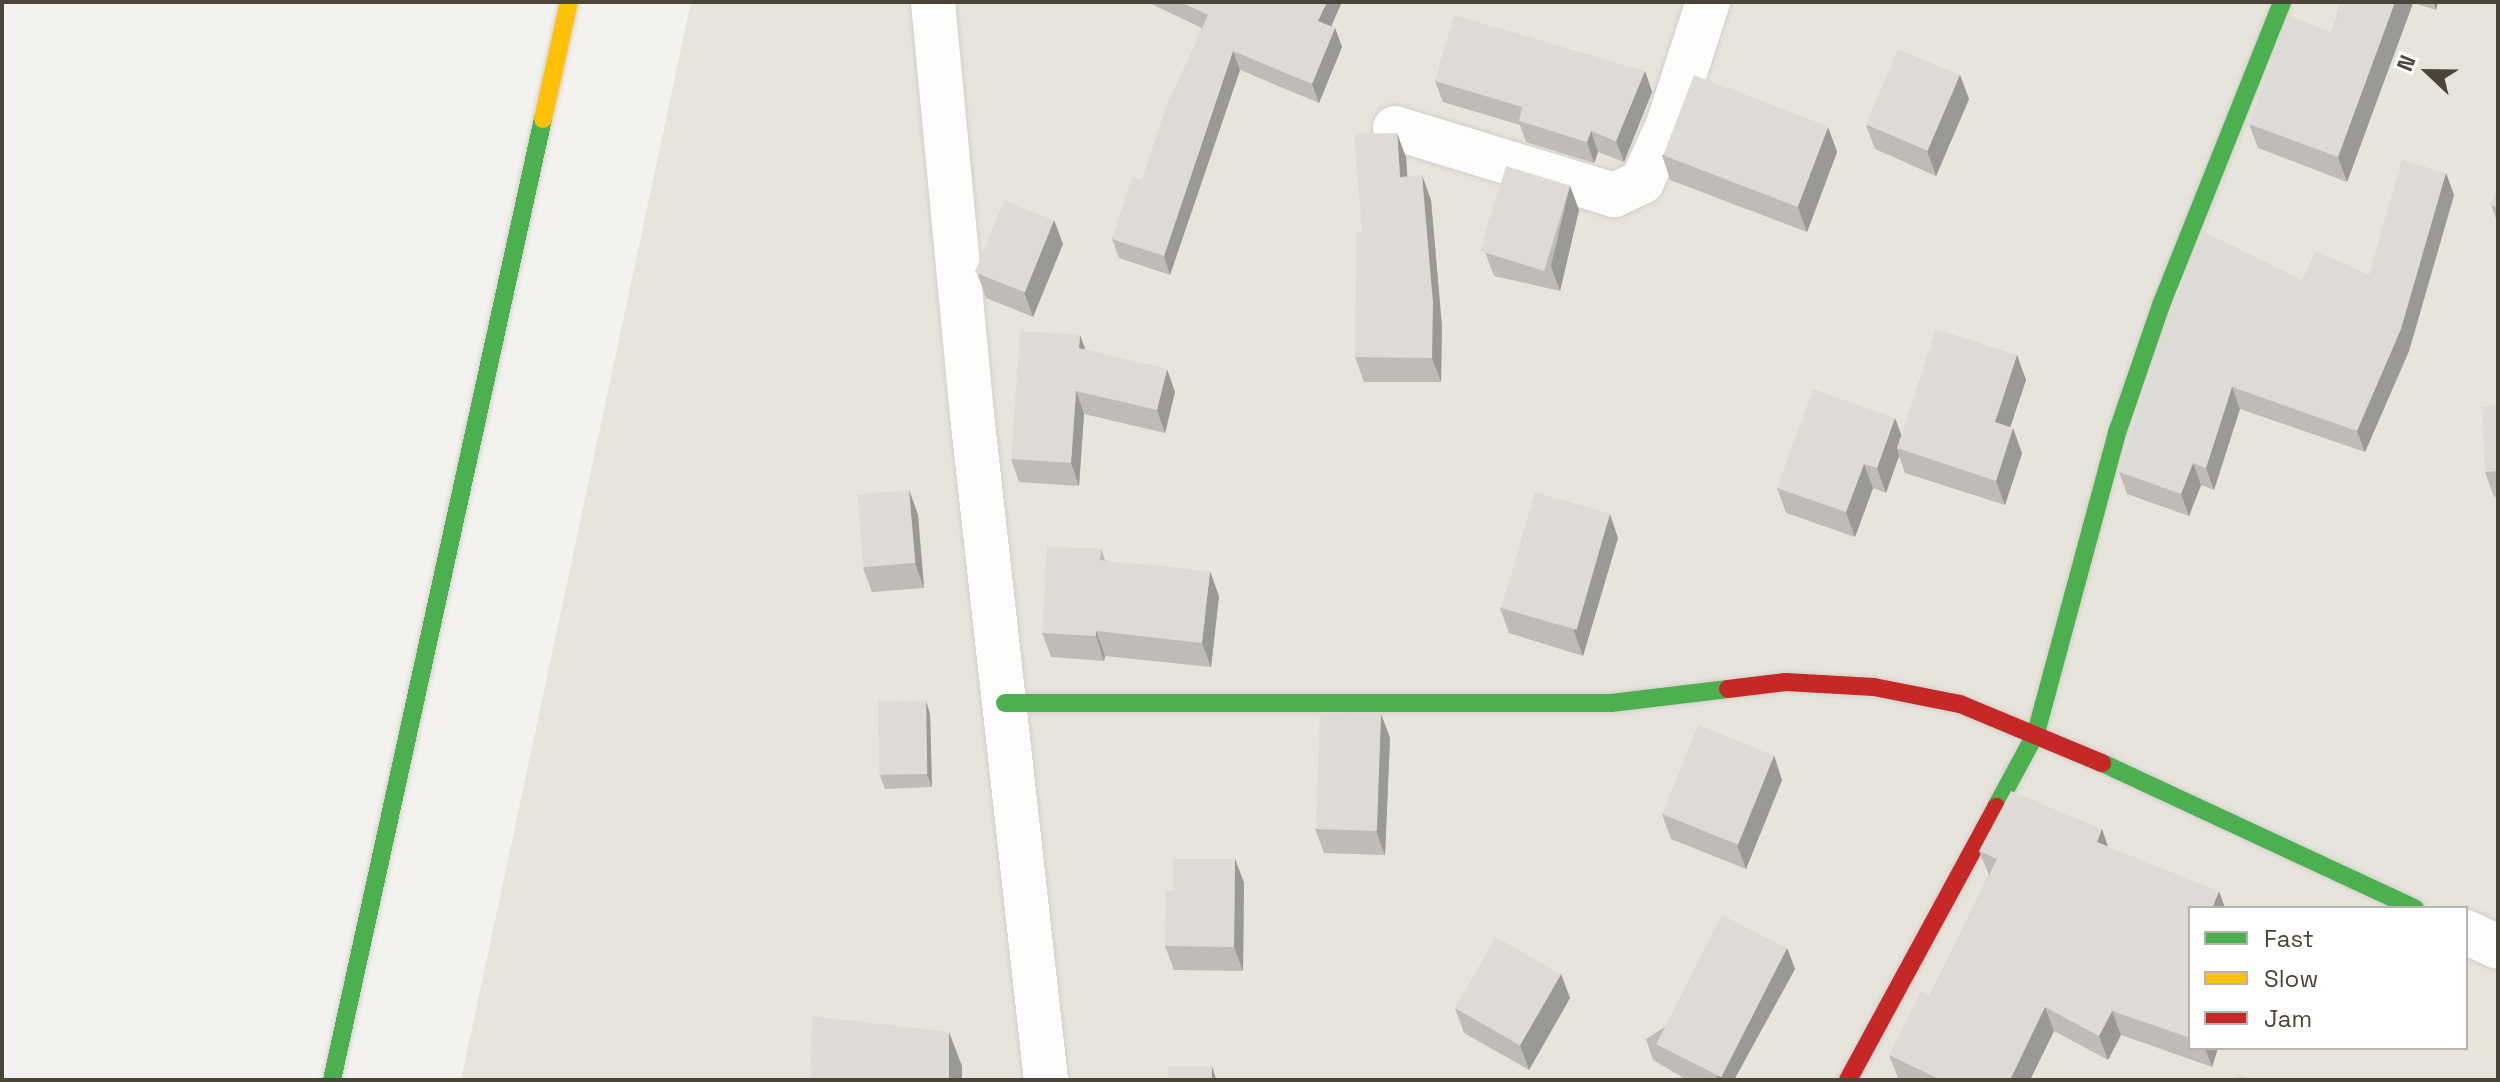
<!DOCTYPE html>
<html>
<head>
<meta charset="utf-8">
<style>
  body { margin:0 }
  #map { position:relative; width:2500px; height:1082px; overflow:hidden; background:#f4f2ee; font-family:"Space Grotesk",sans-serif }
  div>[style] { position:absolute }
  .residential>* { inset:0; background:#e7e4dc }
  .roads { filter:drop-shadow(0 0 2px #d2d0cb) drop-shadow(0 0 2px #d2d0cb) }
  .street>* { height:44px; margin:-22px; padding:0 22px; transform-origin:22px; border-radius:22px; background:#fdfdfc }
  .fast>* { height:18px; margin:-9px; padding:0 9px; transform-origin:9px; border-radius:9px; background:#4caf50 }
  .slow>* { height:18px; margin:-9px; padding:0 9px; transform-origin:9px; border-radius:9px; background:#ffc107 }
  .jam>* { height:18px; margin:-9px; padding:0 9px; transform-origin:9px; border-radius:9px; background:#c62828 }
  .wall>* { inset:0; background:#bfbcb8 }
  .shaded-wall>* { inset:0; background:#9b9996 }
  .building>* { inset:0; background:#dedbd6; transform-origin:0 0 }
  span { translate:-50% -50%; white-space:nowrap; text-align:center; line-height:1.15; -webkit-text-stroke:7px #fff; paint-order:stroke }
  .frame { position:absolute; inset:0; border:4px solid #4b4439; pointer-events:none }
  .legend { position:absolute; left:2188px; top:906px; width:280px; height:144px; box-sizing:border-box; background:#fff; border:2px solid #b7b4b0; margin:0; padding:10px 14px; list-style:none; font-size:24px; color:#4b4439 }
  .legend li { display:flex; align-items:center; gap:16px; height:40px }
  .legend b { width:40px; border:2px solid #b7b4b0 }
  .north { position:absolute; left:2388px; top:32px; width:80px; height:80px; -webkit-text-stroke:6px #fff; paint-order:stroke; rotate:292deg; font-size:22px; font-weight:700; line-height:32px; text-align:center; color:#4b4439 }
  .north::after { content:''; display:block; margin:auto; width:28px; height:36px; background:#4b4439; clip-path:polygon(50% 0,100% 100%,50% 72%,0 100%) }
</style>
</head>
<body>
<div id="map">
  <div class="residential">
    <div style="clip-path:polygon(evenodd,691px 2px,2498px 2px,2498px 1080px,461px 1080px,691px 2px,2190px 908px,2466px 908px,2466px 1048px,2190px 1048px,2190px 908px)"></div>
  </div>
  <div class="roads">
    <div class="street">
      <div style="left:933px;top:2px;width:415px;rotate:84.6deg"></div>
      <div style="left:972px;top:415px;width:669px;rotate:83.65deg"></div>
      <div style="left:1395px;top:128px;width:229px;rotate:17deg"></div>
      <div style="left:1614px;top:195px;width:31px;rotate:-25deg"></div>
      <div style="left:1642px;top:182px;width:63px;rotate:-65.5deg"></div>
      <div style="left:1668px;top:125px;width:129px;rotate:-72deg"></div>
      <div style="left:2466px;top:932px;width:35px;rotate:25deg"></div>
    </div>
    <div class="fast">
      <div style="left:1005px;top:703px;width:606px"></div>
      <div style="left:1611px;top:703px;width:118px;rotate:-6.8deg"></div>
      <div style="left:2102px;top:763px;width:345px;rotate:24.9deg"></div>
      <div style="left:1996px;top:807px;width:84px;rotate:-61.6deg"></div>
      <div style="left:2036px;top:733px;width:314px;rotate:-74.9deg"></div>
      <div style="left:2118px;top:430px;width:132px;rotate:-71deg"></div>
      <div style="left:2161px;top:305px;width:326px;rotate:-68.2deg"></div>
      <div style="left:332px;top:1080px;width:984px;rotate:-77.62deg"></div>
    </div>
    <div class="slow">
      <div style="left:543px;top:119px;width:120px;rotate:-77.5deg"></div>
    </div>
    <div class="jam">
      <div style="left:1728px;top:689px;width:58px;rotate:-6.9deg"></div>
      <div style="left:1786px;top:682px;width:88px;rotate:3.3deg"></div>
      <div style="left:1874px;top:687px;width:88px;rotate:11.2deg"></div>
      <div style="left:1960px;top:704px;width:154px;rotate:22.6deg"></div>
      <div style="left:1848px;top:1080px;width:311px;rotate:-61.5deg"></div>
    </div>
  </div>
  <div class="wall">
    <div style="clip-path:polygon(1147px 2px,1342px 2px,1331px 26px,1335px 28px,1342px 47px,1319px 103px,1240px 70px,1170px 275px,1119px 258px,1112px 239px,1142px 180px,1202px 28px)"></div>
    <div style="clip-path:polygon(2341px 2px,2438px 2px,2436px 10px,2413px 3px,2347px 182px,2258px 148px,2249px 124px,2332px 32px)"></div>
    <div style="clip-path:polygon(1645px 71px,1652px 92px,1624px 162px,1598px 152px,1594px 163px,1526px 142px,1520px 125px,1443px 102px,1435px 81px)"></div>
    <div style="clip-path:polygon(1960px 75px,1969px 99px,1936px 176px,1875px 149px,1866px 125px)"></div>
    <div style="clip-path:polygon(1828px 127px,1837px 152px,1807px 232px,1670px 180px,1662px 155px)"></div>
    <div style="clip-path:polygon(1406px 157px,1407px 177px,1431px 200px,1442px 327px,1441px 382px,1364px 382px,1355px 357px,1362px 232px)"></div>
    <div style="clip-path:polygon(2446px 173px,2454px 195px,2409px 351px,2365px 452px,2240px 409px,2214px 490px,2201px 485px,2189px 516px,2127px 494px,2119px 472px,2302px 280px,2369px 275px)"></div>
    <div style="clip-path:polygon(1570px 186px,1579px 210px,1560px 291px,1494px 276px,1485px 252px)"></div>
    <div style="clip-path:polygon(2498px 187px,2498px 225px,2491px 205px)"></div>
    <div style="clip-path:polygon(1054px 220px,1063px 244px,1033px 317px,986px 298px,977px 273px)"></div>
    <div style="clip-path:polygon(1080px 335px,1086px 350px,1175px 392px,1165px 433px,1084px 414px,1079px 486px,1019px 482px,1011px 459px)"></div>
    <div style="clip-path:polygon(2017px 355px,2026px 380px,2010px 427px,2022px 453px,2005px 505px,1905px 473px,1899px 456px,1886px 493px,1873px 488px,1855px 537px,1786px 513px,1777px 488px,1895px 418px,1901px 435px)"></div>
    <div style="clip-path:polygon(2498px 406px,2498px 496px,2494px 497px,2485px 472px)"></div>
    <div style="clip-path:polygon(909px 490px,918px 515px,924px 588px,872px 592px,863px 568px)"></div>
    <div style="clip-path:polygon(1618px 538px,1583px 656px,1509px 633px,1500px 608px)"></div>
    <div style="clip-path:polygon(1101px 549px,1105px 560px,1219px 596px,1211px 667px,1105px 656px,1104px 661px,1051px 657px,1042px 633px)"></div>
    <div style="clip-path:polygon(930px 714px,932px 787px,885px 789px,880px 776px)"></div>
    <div style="clip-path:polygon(1381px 714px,1390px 738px,1385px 855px,1324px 853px,1315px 829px)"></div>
    <div style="clip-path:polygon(1782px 780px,1746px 869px,1671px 839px,1662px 814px)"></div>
    <div style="clip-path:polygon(2102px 829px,2108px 847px,2190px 908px,2190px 1048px,2218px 1048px,2212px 1067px,2121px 1035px,2108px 1060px,2054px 1031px,2030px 1080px,1901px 1080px,1898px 1078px,1889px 1055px,1930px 996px,1989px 875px,1979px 851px)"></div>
    <div style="clip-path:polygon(1235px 859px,1244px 883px,1243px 971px,1174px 970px,1165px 946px,1173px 891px)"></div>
    <div style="clip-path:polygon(1787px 948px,1795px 969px,1734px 1080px,1687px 1080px,1653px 1060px,1646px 1039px)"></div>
    <div style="clip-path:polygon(1561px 974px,1570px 998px,1529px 1070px,1464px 1033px,1455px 1008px)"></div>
  </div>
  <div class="shaded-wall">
    <div style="clip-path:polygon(1327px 2px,1342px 2px,1325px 40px,1318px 21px)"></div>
    <div style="clip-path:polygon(2395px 2px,2412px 2px,2413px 3px,2347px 182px,2338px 157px)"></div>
    <div style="clip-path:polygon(2433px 2px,2438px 2px,2436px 10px)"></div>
    <div style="clip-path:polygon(1335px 28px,1342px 47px,1319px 103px,1312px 84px)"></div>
    <div style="clip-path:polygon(1233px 51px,1240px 70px,1170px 275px,1164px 256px)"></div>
    <div style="clip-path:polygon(1645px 71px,1652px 92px,1624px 162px,1616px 141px)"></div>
    <div style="clip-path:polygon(1960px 75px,1969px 99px,1936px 176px,1927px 151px)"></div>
    <div style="clip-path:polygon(1828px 127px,1837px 152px,1807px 232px,1798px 207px)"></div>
    <div style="clip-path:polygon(1591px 131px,1598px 152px,1594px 163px,1587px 142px)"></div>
    <div style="clip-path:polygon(1397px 133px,1406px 157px,1409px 202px,1400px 177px)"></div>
    <div style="clip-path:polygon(2446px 173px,2454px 195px,2409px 351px,2365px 452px,2357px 431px)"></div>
    <div style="clip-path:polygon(1422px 175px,1431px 200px,1442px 327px,1441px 382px,1432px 358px)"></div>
    <div style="clip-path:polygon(1570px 186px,1579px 210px,1560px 291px,1551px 266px)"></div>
    <div style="clip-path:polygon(1054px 220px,1063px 244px,1033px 317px,1024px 292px)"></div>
    <div style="clip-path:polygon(1080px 335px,1088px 358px,1079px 348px)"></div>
    <div style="clip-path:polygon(2017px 355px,2026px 380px,2004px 446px,1995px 422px)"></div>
    <div style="clip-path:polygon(1167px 369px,1175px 392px,1165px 433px,1157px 410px)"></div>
    <div style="clip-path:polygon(2232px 387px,2240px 409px,2214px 490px,2206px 468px)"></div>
    <div style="clip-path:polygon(1076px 391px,1084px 414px,1079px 486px,1071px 463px)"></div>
    <div style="clip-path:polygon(1895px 418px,1904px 442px,1897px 448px,1899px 456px,1886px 493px,1877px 468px)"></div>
    <div style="clip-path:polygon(2013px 428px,2022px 453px,2005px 505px,1996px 481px)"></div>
    <div style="clip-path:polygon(2193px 463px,2201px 485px,2189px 516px,2181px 494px)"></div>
    <div style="clip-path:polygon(1864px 464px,1873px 488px,1855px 537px,1846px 512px)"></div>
    <div style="clip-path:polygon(909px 490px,918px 515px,924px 588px,915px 563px)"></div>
    <div style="clip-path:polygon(1610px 514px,1618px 538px,1583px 656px,1574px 631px)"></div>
    <div style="clip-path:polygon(1210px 571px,1219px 596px,1211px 667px,1202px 643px)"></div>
    <div style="clip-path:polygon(1096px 631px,1105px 656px,1104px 661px,1096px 636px)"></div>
    <div style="clip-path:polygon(926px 701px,930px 714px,932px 787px,927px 774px)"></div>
    <div style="clip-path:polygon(1381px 714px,1390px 738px,1385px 855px,1376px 831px)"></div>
    <div style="clip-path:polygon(1774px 755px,1782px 780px,1746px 869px,1737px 845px)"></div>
    <div style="clip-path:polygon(2102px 829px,2110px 853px,2097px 842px)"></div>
    <div style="clip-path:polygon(1235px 859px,1244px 883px,1243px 971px,1234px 947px)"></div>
    <div style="clip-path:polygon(2219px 891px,2225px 908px,2212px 908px)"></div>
    <div style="clip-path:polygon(1787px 948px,1795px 969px,1734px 1080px,1715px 1080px)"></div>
    <div style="clip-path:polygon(1561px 974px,1570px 998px,1529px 1070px,1520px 1045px)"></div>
    <div style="clip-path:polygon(2045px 1007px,2054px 1031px,2030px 1080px,2010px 1080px)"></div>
    <div style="clip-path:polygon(2112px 1011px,2121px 1035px,2108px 1060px,2099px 1036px)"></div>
    <div style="clip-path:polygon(949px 1032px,962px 1066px,962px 1080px,949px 1080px)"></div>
    <div style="clip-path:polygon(2205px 1048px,2218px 1048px,2212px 1067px)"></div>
    <div style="clip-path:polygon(1212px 1066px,1216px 1079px,1216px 1080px,1212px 1080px)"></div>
  </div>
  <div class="building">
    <div style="clip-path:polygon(1181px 2px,1327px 2px,1318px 21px,1335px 28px,1312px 84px,1233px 51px,1164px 256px,1112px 239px,1132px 177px,1142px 180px,1165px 110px,1208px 15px)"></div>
    <div style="clip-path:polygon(2341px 2px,2395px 2px,2338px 157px,2249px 124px,2288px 16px,2332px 32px)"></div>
    <div style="clip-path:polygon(1454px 15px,1645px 71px,1616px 141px,1591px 131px,1587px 142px,1519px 121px,1522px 107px,1435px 81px)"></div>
    <div style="left:1898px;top:49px;width:67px;height:82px;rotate:23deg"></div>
    <div style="left:1694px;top:75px;width:144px;height:86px;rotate:21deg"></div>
    <div style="clip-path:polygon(1397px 133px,1400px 177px,1422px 175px,1433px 303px,1432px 358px,1355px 357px,1356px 232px,1362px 232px,1354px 134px)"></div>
    <div style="clip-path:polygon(2402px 160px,2446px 173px,2401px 329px,2357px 431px,2232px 387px,2206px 468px,2193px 463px,2181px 494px,2119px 472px,2176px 292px,2204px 232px,2302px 280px,2316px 251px,2369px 275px)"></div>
    <div style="left:1506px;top:166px;width:67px;height:89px;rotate:17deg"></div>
    <div style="clip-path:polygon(2498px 187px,2498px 208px,2491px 205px)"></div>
    <div style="left:1004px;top:200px;width:54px;height:78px;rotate:22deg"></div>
    <div style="clip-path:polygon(1936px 329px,2017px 355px,1995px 422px,2013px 428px,1996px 481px,1897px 448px)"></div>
    <div style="clip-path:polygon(1020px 331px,1080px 335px,1079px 348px,1167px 369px,1157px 410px,1076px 391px,1071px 463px,1011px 459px)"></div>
    <div style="clip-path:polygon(1813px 389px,1895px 418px,1877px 468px,1864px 464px,1846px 512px,1777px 488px)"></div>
    <div style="clip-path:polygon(2498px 406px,2498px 471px,2485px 472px,2482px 407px)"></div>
    <div style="left:909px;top:490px;width:73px;height:52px;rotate:85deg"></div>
    <div style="left:1535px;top:492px;width:78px;height:121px;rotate:16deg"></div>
    <div style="clip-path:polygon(1047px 546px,1101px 549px,1100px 560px,1210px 571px,1202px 643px,1096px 631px,1096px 636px,1042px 633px)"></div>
    <div style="left:926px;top:701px;width:73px;height:48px;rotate:89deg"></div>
    <div style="left:1320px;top:712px;width:61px;height:117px;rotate:2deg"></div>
    <div style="left:1698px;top:725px;width:82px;height:96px;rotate:22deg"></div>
    <div style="clip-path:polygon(2011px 791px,2102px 829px,2097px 842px,2219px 891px,2212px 908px,2190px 908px,2190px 957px,2189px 960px,2190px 960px,2190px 1038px,2112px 1011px,2099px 1036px,2045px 1007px,2010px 1080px,1941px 1080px,1889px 1055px,1921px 991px,1930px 996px,1997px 859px,1979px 851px)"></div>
    <div style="clip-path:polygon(1173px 859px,1235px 859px,1234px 947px,1165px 946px,1166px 891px,1173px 891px)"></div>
    <div style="left:1722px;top:915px;width:73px;height:145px;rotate:27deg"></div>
    <div style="left:1496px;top:937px;width:75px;height:82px;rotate:30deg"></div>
    <div style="clip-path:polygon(812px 1016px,949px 1032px,949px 1080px,810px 1080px)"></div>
    <div style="left:1168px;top:1066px;width:44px;height:14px"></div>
    <div style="clip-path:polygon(2238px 1074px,2253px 1080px,2235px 1080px)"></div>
  </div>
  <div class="frame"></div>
  <ul class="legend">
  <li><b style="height:10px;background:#4caf50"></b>Fast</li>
  <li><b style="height:10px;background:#ffc107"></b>Slow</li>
  <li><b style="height:10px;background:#c62828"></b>Jam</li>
  </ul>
  <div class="north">N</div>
</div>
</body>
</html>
